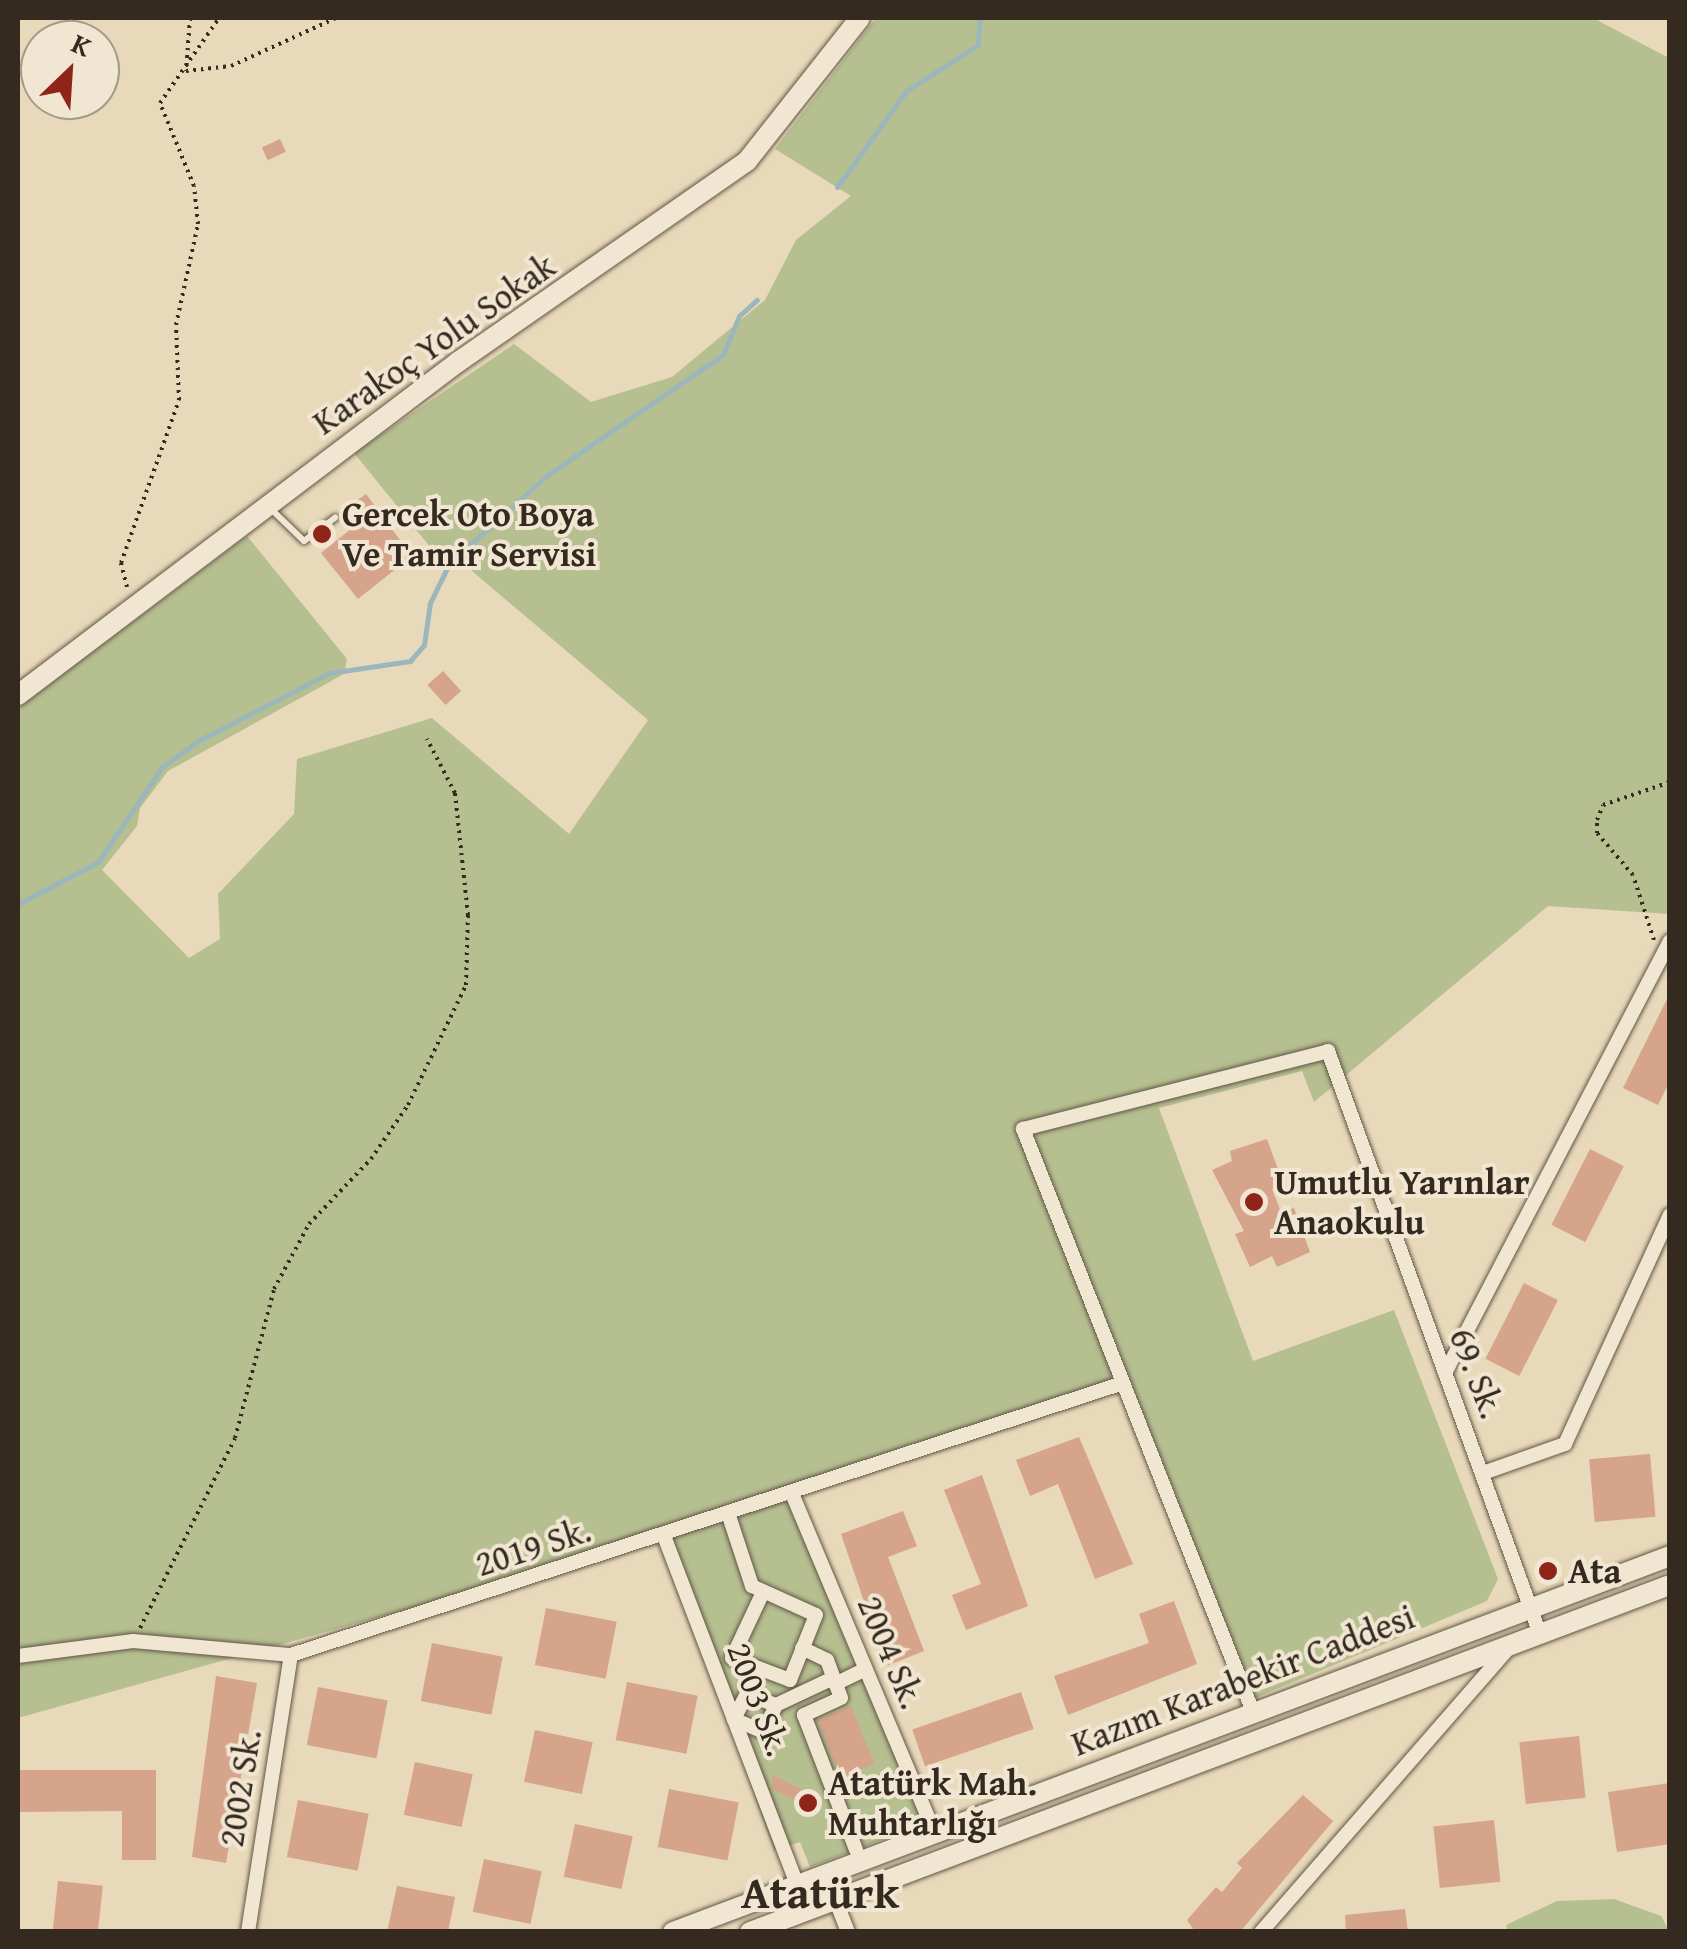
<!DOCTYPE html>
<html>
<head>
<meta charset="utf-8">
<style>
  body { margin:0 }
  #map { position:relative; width:1687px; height:1949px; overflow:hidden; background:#e8d9ba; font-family:"Gentium Book Plus",serif }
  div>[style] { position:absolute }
  .green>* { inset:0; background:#b5bf90 }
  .stream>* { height:5px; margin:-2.5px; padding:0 2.5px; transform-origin:2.5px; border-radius:2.5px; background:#9cb7bb }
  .building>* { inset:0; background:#d6a38b; transform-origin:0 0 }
  .path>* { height:4px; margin-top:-2px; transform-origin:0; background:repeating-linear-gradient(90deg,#342a20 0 2.5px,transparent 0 7.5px) }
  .roads { filter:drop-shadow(0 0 2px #615646) drop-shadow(0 0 2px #615646) }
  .lane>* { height:6px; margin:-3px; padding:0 3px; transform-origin:3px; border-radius:3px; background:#f0e6d2 }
  .street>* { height:14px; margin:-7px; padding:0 7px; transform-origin:7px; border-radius:7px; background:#f0e6d2 }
  .secondary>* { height:20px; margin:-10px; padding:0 10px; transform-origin:10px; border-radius:10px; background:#f0e6d2 }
  .dots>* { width:28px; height:28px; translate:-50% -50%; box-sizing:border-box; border:5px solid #f0e6d2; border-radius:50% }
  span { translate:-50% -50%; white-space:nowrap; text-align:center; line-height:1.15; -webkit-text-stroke:8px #f0e6d2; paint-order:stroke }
  .street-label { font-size:35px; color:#342a20 }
  .poi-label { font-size:35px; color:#342a20; font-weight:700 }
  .left { translate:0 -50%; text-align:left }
  .district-label { font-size:45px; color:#342a20; font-weight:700 }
  .frame { position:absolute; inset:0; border:20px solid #342a20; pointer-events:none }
  .north { position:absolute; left:20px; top:20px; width:100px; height:100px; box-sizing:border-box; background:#f0e6d2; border:2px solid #a59b8b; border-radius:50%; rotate:25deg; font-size:28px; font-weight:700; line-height:40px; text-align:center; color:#342a20 }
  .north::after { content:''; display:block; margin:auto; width:35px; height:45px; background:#8f2418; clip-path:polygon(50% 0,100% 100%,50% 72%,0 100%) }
</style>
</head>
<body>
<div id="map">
  <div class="green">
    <div style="clip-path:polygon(876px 18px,1593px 18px,1669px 58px,1669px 914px,1548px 906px,1314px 1102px,1302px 1071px,1159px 1108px,1253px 1361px,1394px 1310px,1498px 1579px,1487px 1601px,1248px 1701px,1123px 1384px,793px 1496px,930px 1822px,810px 1867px,800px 1842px,774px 1851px,664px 1537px,18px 1718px,18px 708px,247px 536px,347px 659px,344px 674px,168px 771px,140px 808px,137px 826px,102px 870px,189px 958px,220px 939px,218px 894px,294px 814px,297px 759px,432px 718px,569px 834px,648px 720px,459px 560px,444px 564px,354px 453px,514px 344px,591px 402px,672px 377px,765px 300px,796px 240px,851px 196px,775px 149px)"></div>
    <div style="clip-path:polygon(1614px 1899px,1661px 1916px,1669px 1931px,1508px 1932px,1506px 1925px,1557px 1901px)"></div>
  </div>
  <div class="stream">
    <div style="left:837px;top:187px;width:118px;rotate:-54.3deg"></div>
    <div style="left:906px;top:91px;width:85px;rotate:-32.6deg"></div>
    <div style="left:978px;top:45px;width:27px;rotate:-86deg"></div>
    <div style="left:18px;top:904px;width:90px;rotate:-27.7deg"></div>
    <div style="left:98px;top:862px;width:115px;rotate:-56deg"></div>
    <div style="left:162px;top:767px;width:44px;rotate:-35.8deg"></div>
    <div style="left:198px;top:741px;width:148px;rotate:-27.4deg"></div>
    <div style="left:329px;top:673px;width:82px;rotate:-8.4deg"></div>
    <div style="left:410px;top:661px;width:21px;rotate:-49deg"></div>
    <div style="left:424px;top:645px;width:42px;rotate:-81.9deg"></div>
    <div style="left:430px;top:603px;width:39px;rotate:-64deg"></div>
    <div style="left:447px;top:568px;width:22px;rotate:-47deg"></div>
    <div style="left:462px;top:552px;width:113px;rotate:-42.1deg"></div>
    <div style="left:546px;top:476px;width:214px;rotate:-34.4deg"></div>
    <div style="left:723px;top:355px;width:42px;rotate:-67.7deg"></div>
    <div style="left:739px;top:316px;width:24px;rotate:-42deg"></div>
  </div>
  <div class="building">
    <div style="left:280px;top:139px;width:14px;height:20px;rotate:65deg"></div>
    <div style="clip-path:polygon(366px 494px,412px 556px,358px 599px,321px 553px,372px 512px,367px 516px,355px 502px)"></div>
    <div style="left:443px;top:671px;width:27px;height:21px;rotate:48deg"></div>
    <div style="clip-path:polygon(1670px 993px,1670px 1081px,1658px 1105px,1623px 1088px)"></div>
    <div style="clip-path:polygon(1267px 1139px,1283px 1183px,1272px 1189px,1281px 1212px,1294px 1208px,1310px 1252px,1277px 1267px,1272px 1256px,1250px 1267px,1235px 1234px,1244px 1231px,1212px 1170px,1232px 1161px,1230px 1151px)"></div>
    <div style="left:1590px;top:1149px;width:38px;height:85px;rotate:27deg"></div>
    <div style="left:1524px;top:1283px;width:38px;height:85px;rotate:27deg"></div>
    <div style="clip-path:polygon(1079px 1437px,1133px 1564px,1095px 1579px,1058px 1484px,1030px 1496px,1016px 1460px)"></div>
    <div style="left:1650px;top:1454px;width:63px;height:61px;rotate:85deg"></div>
    <div style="clip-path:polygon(982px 1475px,1028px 1606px,966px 1630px,952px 1595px,981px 1584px,944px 1490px)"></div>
    <div style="clip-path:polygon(903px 1511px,917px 1546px,888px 1557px,924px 1651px,886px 1666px,841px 1534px)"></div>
    <div style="clip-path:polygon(1174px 1601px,1197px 1664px,1068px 1715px,1054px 1676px,1149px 1643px,1139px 1614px)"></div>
    <div style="left:546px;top:1608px;width:72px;height:58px;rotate:11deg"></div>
    <div style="left:432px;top:1643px;width:72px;height:59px;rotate:11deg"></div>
    <div style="clip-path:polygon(216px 1676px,257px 1683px,226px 1863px,192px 1857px)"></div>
    <div style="left:627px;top:1682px;width:72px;height:59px;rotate:11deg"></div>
    <div style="left:318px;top:1687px;width:71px;height:59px;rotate:11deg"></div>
    <div style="left:1021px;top:1692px;width:39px;height:115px;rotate:71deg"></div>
    <div style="left:851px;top:1706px;width:62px;height:36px;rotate:68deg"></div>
    <div style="left:535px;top:1730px;width:59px;height:53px;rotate:12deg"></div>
    <div style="left:1579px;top:1736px;width:62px;height:60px;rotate:84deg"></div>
    <div style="left:415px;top:1762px;width:59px;height:54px;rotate:12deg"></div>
    <div style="clip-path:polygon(18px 1770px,156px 1770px,156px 1860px,122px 1860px,122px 1811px,18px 1812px)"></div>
    <div style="clip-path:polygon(772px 1775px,818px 1797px,812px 1809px,772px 1789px)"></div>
    <div style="clip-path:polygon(1670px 1783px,1670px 1844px,1617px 1852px,1608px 1792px)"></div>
    <div style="left:669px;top:1789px;width:71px;height:59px;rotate:11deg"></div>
    <div style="clip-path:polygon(1303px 1795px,1333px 1821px,1240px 1932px,1195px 1932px,1187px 1920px,1216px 1887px,1222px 1892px,1242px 1868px,1237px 1863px)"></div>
    <div style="left:298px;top:1800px;width:72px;height:58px;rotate:11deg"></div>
    <div style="left:1494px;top:1820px;width:62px;height:61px;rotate:84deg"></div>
    <div style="left:575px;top:1824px;width:59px;height:54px;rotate:12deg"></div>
    <div style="left:484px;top:1859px;width:59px;height:54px;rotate:12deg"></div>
    <div style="left:58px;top:1881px;width:45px;height:51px;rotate:6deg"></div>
    <div style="clip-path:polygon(397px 1886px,455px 1897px,448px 1932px,387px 1932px)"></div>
    <div style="clip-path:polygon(1405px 1909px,1408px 1932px,1346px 1932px,1345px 1915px)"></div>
  </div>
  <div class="path">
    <div style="left:190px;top:18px;width:53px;rotate:94.3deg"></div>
    <div style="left:186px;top:71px;width:45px;rotate:-6.3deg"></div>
    <div style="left:231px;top:66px;width:115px;rotate:-24.6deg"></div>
    <div style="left:127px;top:587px;width:25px;rotate:-104deg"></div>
    <div style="left:121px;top:563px;width:173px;rotate:-70.4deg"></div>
    <div style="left:179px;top:400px;width:75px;rotate:-92.3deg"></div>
    <div style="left:176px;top:325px;width:103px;rotate:-77.7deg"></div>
    <div style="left:198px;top:224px;width:38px;rotate:-96deg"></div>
    <div style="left:194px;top:186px;width:90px;rotate:-112.3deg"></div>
    <div style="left:160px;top:103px;width:103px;rotate:-55.2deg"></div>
    <div style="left:1654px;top:940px;width:68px;rotate:-107.9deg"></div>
    <div style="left:1633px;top:875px;width:55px;rotate:-130.6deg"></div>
    <div style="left:1597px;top:833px;width:13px;rotate:-90deg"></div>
    <div style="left:1597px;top:820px;width:16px;rotate:-68deg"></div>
    <div style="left:1603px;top:805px;width:71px;rotate:-18.9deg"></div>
    <div style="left:140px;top:1628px;width:212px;rotate:-63.4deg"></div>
    <div style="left:235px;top:1438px;width:154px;rotate:-75.3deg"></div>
    <div style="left:274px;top:1289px;width:74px;rotate:-61.7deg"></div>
    <div style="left:309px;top:1224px;width:90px;rotate:-46.4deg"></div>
    <div style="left:371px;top:1159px;width:65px;rotate:-55.6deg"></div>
    <div style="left:408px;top:1105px;width:133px;rotate:-64.2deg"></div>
    <div style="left:466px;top:985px;width:70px;rotate:-88.4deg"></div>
    <div style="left:468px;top:915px;width:123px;rotate:-96.1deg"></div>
    <div style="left:455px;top:793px;width:61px;rotate:-117.4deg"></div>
  </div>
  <div class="roads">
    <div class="lane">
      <div style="left:271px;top:509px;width:46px;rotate:44.1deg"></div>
      <div style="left:304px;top:541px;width:39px;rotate:-37deg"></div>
    </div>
    <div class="street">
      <div style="left:1445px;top:1373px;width:487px;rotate:-62.5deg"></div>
      <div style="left:1483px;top:1473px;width:87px;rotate:-19.5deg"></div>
      <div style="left:1565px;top:1444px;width:252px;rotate:-65.4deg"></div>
      <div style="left:793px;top:1496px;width:364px;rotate:67.2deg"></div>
      <div style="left:729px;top:1516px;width:74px;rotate:71.8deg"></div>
      <div style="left:752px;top:1586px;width:70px;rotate:24.4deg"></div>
      <div style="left:816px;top:1615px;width:70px;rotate:111.8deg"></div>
      <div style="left:790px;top:1680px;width:62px;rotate:-159.2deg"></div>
      <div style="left:732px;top:1658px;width:73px;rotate:-64.8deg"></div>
      <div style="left:664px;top:1536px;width:373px;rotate:69.1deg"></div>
      <div style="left:802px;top:1648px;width:28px;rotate:26deg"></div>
      <div style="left:827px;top:1660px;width:40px;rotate:69.8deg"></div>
      <div style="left:841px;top:1698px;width:41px;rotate:155.3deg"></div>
      <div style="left:804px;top:1715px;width:145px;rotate:68.9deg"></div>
      <div style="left:18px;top:1656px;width:116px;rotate:-7.4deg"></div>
      <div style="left:133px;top:1641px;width:159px;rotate:5.1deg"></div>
      <div style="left:291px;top:1655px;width:875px;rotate:-18.1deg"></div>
      <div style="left:835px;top:1684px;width:34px;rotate:-26deg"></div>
      <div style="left:776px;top:1705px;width:30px;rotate:114deg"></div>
      <div style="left:764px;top:1732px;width:33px;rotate:-157deg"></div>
      <div style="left:734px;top:1719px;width:28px;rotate:-63deg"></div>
      <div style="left:747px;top:1694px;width:31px;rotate:21deg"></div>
      <div style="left:776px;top:1705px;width:63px;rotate:-25.3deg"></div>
      <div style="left:1253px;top:1712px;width:627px;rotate:-111.53deg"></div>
      <div style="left:1023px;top:1129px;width:315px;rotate:-14.3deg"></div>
      <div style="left:1328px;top:1051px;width:620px;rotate:70.02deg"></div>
      <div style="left:825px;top:1873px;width:63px;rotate:68.7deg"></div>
      <div style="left:248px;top:1932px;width:280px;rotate:-81.2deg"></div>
      <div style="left:1261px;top:1932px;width:376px;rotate:-48.9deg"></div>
    </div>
    <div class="secondary">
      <div style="left:18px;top:695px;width:552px;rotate:-37.12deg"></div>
      <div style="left:458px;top:362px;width:352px;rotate:-34.8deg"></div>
      <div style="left:747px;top:161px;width:182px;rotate:-51.7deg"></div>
      <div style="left:673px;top:1932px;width:1066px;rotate:-20.66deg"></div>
      <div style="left:750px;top:1932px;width:983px;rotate:-20.67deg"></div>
    </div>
  </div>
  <div class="dots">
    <div style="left:322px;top:534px;background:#8f2418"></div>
    <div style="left:1254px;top:1202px;background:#8f2418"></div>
    <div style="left:1548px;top:1571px;background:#8f2418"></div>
    <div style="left:808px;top:1803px;background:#8f2418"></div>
  </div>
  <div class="street-label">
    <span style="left:434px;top:344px;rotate:-35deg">Karakoç Yolu Sokak</span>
    <span style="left:1477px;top:1373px;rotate:69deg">69. Sk.</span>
    <span style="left:533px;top:1547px;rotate:-18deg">2019 Sk.</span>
    <span style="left:891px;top:1652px;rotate:67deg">2004 Sk.</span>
    <span style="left:1243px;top:1680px;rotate:-21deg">Kazım Karabekir Caddesi</span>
    <span style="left:759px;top:1699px;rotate:69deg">2003 Sk.</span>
    <span style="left:240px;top:1788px;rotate:-81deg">2002 Sk.</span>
  </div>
  <div class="poi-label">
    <span class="left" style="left:342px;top:534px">Gercek Oto Boya<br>Ve Tamir Servisi</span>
    <span class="left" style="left:1274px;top:1202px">Umutlu Yarınlar<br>Anaokulu</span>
    <span class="left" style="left:1568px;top:1571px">Ata</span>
    <span class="left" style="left:828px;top:1803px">Atatürk Mah.<br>Muhtarlığı</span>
  </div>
  <div class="district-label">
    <span style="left:820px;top:1892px">Atatürk</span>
  </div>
  <div class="frame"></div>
  <div class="north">K</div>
</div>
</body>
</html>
